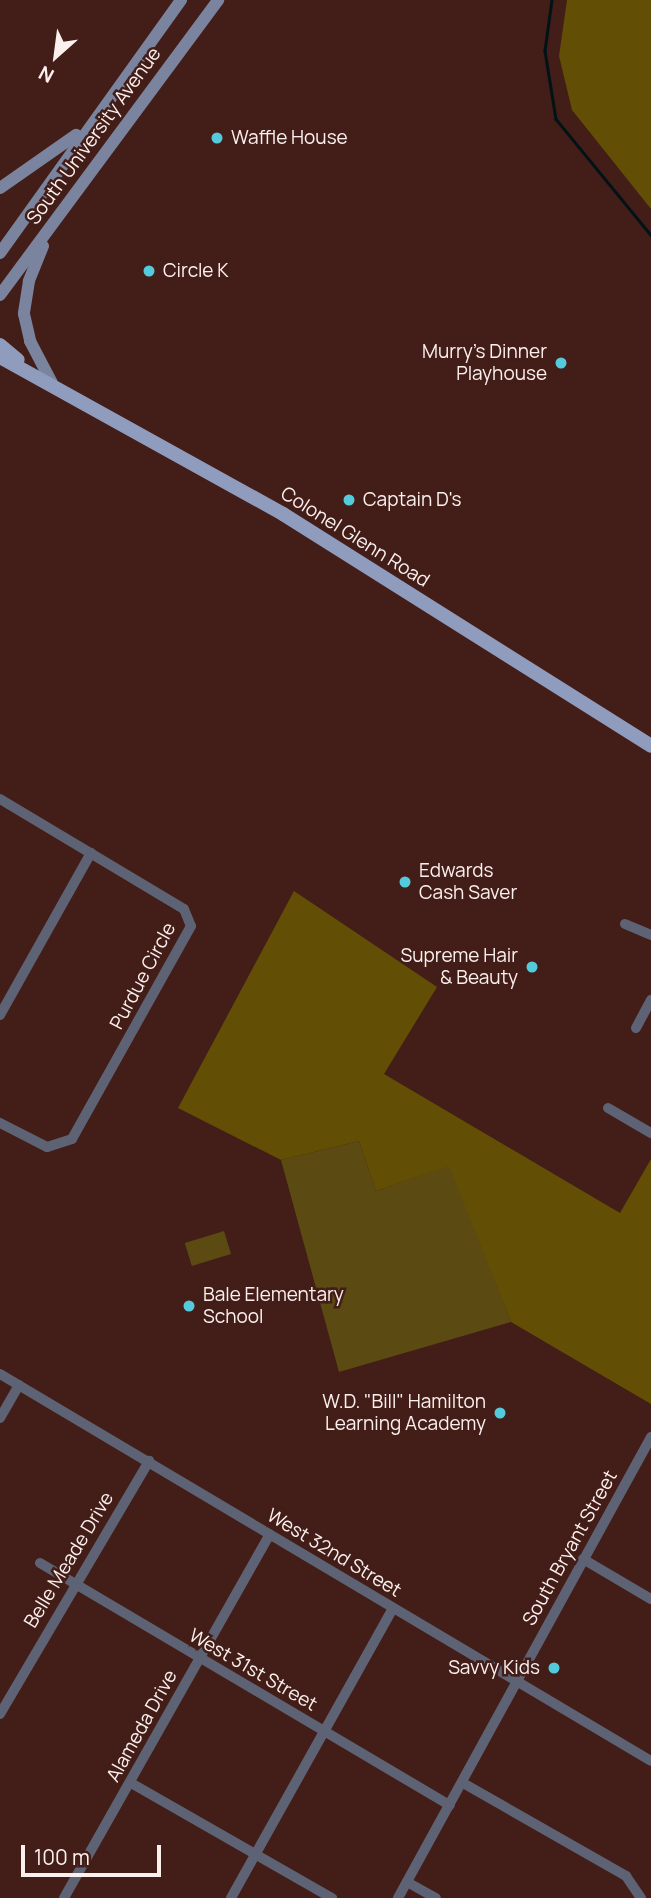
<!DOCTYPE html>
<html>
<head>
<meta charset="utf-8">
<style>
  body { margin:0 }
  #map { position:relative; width:651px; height:1898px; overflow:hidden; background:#431d17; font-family:Manrope,sans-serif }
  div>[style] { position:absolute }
  .green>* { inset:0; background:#5c4a13; transform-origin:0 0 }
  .forest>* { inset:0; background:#634e06 }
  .stream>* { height:2.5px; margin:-1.25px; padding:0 1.25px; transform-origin:1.25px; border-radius:1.25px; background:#001317 }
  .street>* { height:10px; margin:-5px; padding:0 5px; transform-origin:5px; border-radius:5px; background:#5d6374 }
  .secondary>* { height:12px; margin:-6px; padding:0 6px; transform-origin:6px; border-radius:6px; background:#7a849e }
  .primary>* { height:14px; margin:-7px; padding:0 7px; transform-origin:7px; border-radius:7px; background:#909cbe }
  .dots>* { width:19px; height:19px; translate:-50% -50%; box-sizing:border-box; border:4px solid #431d17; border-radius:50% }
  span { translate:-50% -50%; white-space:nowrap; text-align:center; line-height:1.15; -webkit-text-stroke:5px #431d17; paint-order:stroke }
  .street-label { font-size:19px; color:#fbf0ee }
  .poi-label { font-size:19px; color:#fbf0ee }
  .left { translate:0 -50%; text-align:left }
  .right { translate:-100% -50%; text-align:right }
  .north { position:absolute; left:21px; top:21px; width:70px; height:70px; -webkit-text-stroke:5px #431d17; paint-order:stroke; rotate:208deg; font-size:19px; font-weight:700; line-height:28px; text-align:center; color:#fbf0ee }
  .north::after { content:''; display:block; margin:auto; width:24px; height:32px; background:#fbf0ee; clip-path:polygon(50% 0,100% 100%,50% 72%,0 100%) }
  .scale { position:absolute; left:21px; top:1845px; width:140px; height:32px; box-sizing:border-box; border:4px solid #fbf0ee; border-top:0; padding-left:9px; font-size:21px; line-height:24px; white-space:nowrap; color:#fbf0ee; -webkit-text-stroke:5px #431d17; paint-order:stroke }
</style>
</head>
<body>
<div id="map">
  <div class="green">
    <div style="clip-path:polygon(359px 1141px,376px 1191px,450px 1165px,511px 1322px,339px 1372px,281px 1160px)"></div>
    <div style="left:224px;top:1231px;width:24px;height:41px;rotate:73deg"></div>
  </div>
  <div class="forest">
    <div style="clip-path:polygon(567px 0,651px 0,651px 209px,572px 110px,559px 56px)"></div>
    <div style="clip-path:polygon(294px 891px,437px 987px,384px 1074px,620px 1213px,651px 1159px,651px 1404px,511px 1322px,449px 1166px,376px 1191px,359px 1141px,281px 1160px,178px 1108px)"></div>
  </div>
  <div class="stream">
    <div style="left:552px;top:0;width:51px;rotate:97.8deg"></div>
    <div style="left:545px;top:51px;width:69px;rotate:80.8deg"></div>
    <div style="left:556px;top:119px;width:150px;rotate:50.7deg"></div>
  </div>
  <div class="street">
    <div style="left:0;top:799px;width:214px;rotate:30.9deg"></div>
    <div style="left:184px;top:909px;width:18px;rotate:68deg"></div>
    <div style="left:191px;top:926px;width:244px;rotate:119.2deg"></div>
    <div style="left:72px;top:1139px;width:26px;rotate:162deg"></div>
    <div style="left:47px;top:1147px;width:53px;rotate:-152.9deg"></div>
    <div style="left:625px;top:924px;width:28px;rotate:23deg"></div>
    <div style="left:0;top:1015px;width:186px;rotate:-60.7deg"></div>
    <div style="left:636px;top:1028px;width:32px;rotate:-62deg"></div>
    <div style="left:608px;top:1108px;width:50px;rotate:30.2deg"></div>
    <div style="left:0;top:1374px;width:757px;rotate:30.73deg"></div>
    <div style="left:0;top:1418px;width:38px;rotate:-60deg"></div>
    <div style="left:583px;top:1559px;width:79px;rotate:30.5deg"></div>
    <div style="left:40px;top:1563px;width:476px;rotate:30.6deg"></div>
    <div style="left:0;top:1714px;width:294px;rotate:-59.5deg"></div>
    <div style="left:131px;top:1783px;width:232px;rotate:29.8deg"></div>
    <div style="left:463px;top:1783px;width:188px;rotate:29.7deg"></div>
    <div style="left:626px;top:1876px;width:27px;rotate:56deg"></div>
    <div style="left:407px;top:1882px;width:33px;rotate:29deg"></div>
    <div style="left:64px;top:1898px;width:418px;rotate:-60.5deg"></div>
    <div style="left:231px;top:1898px;width:332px;rotate:-60.8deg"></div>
    <div style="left:398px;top:1898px;width:526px;rotate:-61.24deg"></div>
  </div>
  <div class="secondary">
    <div style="left:0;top:188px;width:93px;rotate:-34.9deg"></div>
    <div style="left:43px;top:246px;width:38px;rotate:112deg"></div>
    <div style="left:29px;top:281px;width:33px;rotate:99deg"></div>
    <div style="left:24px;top:314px;width:28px;rotate:77deg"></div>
    <div style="left:30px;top:341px;width:47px;rotate:62.4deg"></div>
    <div style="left:0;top:253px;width:311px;rotate:-54.4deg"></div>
    <div style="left:0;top:295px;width:367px;rotate:-53.5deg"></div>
  </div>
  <div class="primary">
    <div style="left:0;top:345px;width:23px;rotate:40deg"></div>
    <div style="left:0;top:357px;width:324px;rotate:29deg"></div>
    <div style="left:283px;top:514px;width:435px;rotate:32.2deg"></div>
  </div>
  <div class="dots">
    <div style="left:217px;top:138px;background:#54cadd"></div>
    <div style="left:149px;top:271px;background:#54cadd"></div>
    <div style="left:561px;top:363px;background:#54cadd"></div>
    <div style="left:349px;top:500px;background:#54cadd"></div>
    <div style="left:405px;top:882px;background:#54cadd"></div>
    <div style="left:532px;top:967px;background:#54cadd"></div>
    <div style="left:189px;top:1306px;background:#54cadd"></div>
    <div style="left:500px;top:1413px;background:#54cadd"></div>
    <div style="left:554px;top:1668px;background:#54cadd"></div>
  </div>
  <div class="street-label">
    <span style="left:94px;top:136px;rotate:-54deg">South University Avenue</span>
    <span style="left:355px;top:537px;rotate:32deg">Colonel Glenn Road</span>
    <span style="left:143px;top:976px;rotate:-62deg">Purdue Circle</span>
    <span style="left:570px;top:1548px;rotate:-61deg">South Bryant Street</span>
    <span style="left:334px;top:1553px;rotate:31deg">West 32nd Street</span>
    <span style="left:69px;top:1560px;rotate:-59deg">Belle Meade Drive</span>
    <span style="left:253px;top:1670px;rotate:30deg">West 31st Street</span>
    <span style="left:142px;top:1726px;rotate:-61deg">Alameda Drive</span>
  </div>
  <div class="poi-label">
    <span class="left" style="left:231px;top:138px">Waffle House</span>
    <span class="left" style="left:163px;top:271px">Circle K</span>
    <span class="right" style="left:547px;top:363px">Murry's Dinner<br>Playhouse</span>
    <span class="left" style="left:363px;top:500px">Captain D's</span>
    <span class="left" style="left:419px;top:882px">Edwards<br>Cash Saver</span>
    <span class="right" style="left:518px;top:967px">Supreme Hair<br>&amp; Beauty</span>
    <span class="left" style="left:203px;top:1306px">Bale Elementary<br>School</span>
    <span class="right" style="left:486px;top:1413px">W.D. "Bill" Hamilton<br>Learning Academy</span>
    <span class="right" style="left:540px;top:1668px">Savvy Kids</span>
  </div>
  <div class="north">N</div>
  <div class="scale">100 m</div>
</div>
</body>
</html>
